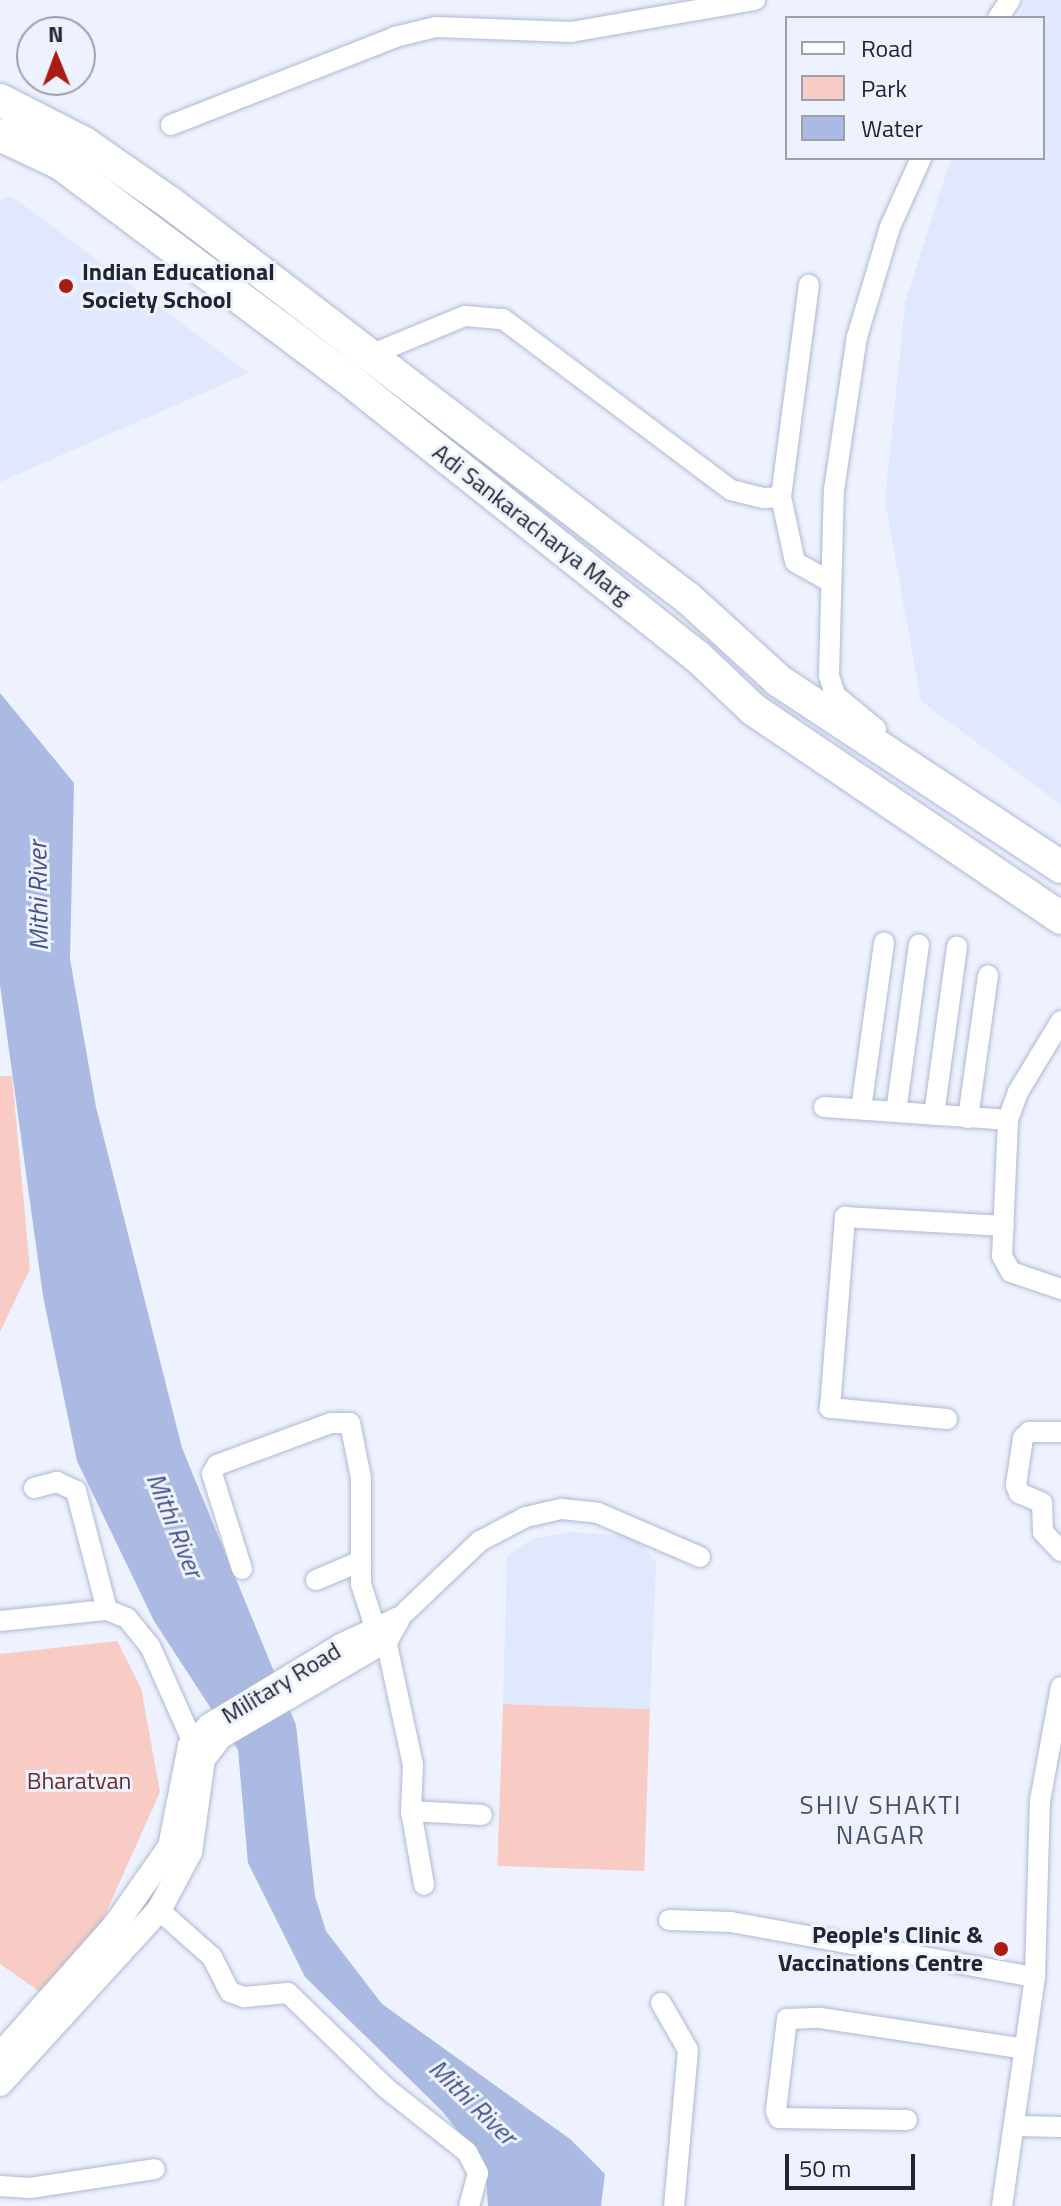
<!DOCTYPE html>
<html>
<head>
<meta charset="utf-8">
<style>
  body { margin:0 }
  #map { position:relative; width:1061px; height:2206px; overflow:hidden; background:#eef2fe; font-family:"Titillium Web",sans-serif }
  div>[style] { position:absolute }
  .built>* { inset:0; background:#dfe8fd }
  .green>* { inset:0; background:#f8ccc4; transform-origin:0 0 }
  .water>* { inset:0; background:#aabae3 }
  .roads { filter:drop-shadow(0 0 2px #aeb9d4) drop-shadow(0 0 2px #aeb9d4) }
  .minor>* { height:20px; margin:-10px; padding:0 10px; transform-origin:10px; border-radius:10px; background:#fff }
  .tertiary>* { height:24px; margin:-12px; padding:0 12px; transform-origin:12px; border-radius:12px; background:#fff }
  .primary>* { height:32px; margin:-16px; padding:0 16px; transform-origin:16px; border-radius:16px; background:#fff }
  .dots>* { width:22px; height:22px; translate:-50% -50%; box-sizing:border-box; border:4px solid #eef2fe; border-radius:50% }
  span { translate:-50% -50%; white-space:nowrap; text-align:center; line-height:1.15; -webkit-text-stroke:6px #eef2fe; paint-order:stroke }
  .poi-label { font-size:24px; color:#21252f; font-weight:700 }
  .left { translate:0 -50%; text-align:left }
  .right { translate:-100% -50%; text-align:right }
  .street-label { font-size:24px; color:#21252f }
  .park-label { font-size:24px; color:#6c2e26 }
  .water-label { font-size:26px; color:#405287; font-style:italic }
  .neighbourhood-label { font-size:26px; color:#475068; letter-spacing:2px }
  .legend { position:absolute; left:785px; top:16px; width:260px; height:144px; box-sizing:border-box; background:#eef2fe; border:2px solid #9ca0ab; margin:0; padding:10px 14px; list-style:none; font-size:24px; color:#21252f }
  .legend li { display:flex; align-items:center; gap:16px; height:40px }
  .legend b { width:40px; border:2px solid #9ca0ab }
  .north { position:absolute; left:16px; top:16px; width:80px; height:80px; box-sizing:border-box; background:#eef2fe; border:2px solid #9ca0ab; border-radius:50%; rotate:359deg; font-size:22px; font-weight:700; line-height:32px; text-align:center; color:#21252f }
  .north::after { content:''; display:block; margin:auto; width:28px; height:36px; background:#ac1b12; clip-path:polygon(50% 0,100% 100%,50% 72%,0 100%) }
  .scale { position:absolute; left:785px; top:2154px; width:130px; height:36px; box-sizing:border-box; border:4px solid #21252f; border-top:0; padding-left:10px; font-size:24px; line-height:28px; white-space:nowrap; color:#21252f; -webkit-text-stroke:6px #eef2fe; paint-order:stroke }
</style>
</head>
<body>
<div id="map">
  <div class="built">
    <div style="clip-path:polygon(1026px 0,1061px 0,1061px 805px,921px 701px,885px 501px,905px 303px,951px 158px,1043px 158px,1043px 18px,1018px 18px)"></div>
    <div style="clip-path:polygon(11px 196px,249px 373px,0 482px,0 200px)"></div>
    <div style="clip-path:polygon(572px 1532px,636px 1537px,656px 1563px,650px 1710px,503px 1704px,507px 1556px,532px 1539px)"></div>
  </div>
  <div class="green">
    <div style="clip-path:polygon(0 1076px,12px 1076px,30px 1269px,0 1332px)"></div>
    <div style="clip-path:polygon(117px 1641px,141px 1688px,160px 1792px,101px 1924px,46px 1996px,0 1964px,0 1654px)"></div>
    <div style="left:503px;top:1704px;width:147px;height:162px;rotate:2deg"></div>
  </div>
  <div class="water">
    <div style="clip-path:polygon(0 693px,74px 783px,70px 959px,96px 1107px,182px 1448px,296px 1725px,315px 1896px,326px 1931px,382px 2004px,570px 2139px,605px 2174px,601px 2206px,488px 2206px,485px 2165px,442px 2111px,305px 1977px,248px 1863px,238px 1750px,154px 1621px,77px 1461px,43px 1296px,0 985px)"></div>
  </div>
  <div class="roads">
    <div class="minor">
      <div style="left:998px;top:18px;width:22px;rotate:-56deg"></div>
      <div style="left:171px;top:125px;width:241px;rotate:-21.4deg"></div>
      <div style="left:395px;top:37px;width:42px;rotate:-13.7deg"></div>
      <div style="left:436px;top:27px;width:135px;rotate:2.1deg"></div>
      <div style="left:571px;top:32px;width:187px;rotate:-9.9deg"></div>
      <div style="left:363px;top:358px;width:110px;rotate:-22.4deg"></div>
      <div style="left:465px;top:316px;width:38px;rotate:5deg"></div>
      <div style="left:503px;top:319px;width:285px;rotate:36.9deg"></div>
      <div style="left:731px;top:490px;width:34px;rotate:14deg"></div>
      <div style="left:764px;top:498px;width:17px;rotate:-3deg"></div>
      <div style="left:781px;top:497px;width:214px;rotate:-82.5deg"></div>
      <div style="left:781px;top:497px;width:66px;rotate:77.8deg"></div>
      <div style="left:795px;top:562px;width:38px;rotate:29deg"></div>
      <div style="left:876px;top:729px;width:53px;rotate:-140.3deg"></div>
      <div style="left:835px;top:695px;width:21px;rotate:-107deg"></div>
      <div style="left:829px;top:675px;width:185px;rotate:-88.5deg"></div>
      <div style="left:834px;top:490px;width:155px;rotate:-81.5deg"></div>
      <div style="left:857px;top:337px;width:115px;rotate:-73.3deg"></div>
      <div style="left:890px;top:227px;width:76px;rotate:-65.8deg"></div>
      <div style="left:1061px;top:1021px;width:83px;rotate:121.2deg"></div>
      <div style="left:1018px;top:1092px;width:30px;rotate:110deg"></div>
      <div style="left:1008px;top:1120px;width:136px;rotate:92.5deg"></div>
      <div style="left:1002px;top:1256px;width:18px;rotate:61deg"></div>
      <div style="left:1011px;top:1272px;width:53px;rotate:18.8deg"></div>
      <div style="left:824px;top:1107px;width:184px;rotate:4deg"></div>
      <div style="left:861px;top:1109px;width:168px;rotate:-82.1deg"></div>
      <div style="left:896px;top:1112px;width:169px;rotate:-82.2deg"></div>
      <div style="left:934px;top:1115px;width:170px;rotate:-82.2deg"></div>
      <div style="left:968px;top:1118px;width:144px;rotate:-82deg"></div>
      <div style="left:947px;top:1419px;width:118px;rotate:-174.6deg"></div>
      <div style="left:830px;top:1408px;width:192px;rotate:-85.5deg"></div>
      <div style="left:845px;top:1217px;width:159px;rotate:3.2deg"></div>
      <div style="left:1061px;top:1432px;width:32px;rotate:180deg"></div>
      <div style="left:1029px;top:1432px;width:8px;rotate:135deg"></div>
      <div style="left:1023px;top:1438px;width:48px;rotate:98.5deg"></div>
      <div style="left:1016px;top:1485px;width:9px;rotate:69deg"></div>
      <div style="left:1019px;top:1493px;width:25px;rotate:23deg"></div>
      <div style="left:1042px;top:1503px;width:29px;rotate:88deg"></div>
      <div style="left:1043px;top:1532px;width:26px;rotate:47deg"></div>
      <div style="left:34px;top:1488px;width:24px;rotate:-15deg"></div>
      <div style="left:57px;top:1482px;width:21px;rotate:25deg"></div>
      <div style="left:76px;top:1491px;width:123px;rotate:75.4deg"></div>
      <div style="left:242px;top:1569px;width:100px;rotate:-107.5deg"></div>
      <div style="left:212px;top:1474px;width:10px;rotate:-61deg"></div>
      <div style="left:217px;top:1465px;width:121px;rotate:-20.2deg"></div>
      <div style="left:331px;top:1423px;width:19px"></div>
      <div style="left:350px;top:1423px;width:56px;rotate:78.7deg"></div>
      <div style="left:361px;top:1478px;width:106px;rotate:90deg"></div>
      <div style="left:361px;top:1584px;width:45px;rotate:72deg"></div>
      <div style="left:375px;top:1627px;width:17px;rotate:50deg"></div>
      <div style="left:386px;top:1640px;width:128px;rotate:77.8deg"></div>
      <div style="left:413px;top:1765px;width:46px;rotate:92.5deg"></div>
      <div style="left:411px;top:1811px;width:75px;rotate:80deg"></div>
      <div style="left:316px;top:1580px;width:49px;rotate:-22.9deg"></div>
      <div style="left:397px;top:1620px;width:115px;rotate:-43.6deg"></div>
      <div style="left:480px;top:1541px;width:52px;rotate:-27.6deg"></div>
      <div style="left:526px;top:1517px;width:37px;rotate:-13deg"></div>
      <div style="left:562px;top:1509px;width:36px;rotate:6deg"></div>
      <div style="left:598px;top:1513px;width:111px;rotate:23.3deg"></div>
      <div style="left:0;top:1621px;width:108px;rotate:-5.9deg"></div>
      <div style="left:107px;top:1610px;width:22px;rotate:22deg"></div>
      <div style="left:127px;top:1618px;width:36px;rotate:51deg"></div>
      <div style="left:150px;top:1646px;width:118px;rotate:66deg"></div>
      <div style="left:411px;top:1811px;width:71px;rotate:3.2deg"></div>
      <div style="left:159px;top:1910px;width:71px;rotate:41.6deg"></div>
      <div style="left:212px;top:1957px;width:39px;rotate:63deg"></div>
      <div style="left:230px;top:1992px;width:15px;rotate:20deg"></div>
      <div style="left:244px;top:1997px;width:44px;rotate:-5.2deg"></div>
      <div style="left:288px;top:1993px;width:136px;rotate:44.1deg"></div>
      <div style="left:386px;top:2088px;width:103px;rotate:38.3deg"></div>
      <div style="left:467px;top:2152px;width:24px;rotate:62deg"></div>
      <div style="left:478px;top:2173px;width:34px;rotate:105deg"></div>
      <div style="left:669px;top:1920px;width:62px;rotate:1.8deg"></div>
      <div style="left:731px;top:1922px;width:309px;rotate:10.3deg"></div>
      <div style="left:661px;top:2003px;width:54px;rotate:60.1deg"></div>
      <div style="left:688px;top:2050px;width:157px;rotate:95.1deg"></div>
      <div style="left:907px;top:2120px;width:128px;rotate:-179.1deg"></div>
      <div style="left:779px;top:2118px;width:8px;rotate:-113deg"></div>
      <div style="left:776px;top:2111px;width:93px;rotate:-83.2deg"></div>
      <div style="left:787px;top:2019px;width:33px;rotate:-2deg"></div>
      <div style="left:820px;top:2018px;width:207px;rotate:8.6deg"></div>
      <div style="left:1016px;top:2126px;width:45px;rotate:1.3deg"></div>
      <div style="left:0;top:2186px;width:30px;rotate:4deg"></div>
      <div style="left:30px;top:2188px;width:126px;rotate:-8.6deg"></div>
      <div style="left:1002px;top:2206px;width:231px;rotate:-81.8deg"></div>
      <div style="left:1035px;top:1977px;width:176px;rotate:-88.4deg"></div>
      <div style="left:1040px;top:1801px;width:116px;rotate:-79.6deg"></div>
    </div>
    <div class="tertiary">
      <div style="left:0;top:2055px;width:175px;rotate:-48.5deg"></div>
      <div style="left:116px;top:1924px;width:94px;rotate:-55deg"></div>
      <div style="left:170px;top:1847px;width:103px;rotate:-78.8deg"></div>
      <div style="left:190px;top:1746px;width:28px;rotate:-46deg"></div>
      <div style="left:209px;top:1726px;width:154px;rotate:-31.2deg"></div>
      <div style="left:341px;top:1646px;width:62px;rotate:-24.9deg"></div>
      <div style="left:0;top:2084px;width:236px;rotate:-47.6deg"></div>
      <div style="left:159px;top:1910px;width:66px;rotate:-61.9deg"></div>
      <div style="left:190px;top:1852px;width:94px;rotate:-82deg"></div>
      <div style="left:203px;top:1759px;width:28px;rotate:-52deg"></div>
      <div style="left:220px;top:1737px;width:192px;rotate:-30.3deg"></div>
      <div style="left:386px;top:1640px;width:23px;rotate:-61deg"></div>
    </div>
    <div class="primary">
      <div style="left:0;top:100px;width:94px;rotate:27.1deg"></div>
      <div style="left:84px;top:143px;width:103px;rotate:34.8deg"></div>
      <div style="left:169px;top:202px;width:654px;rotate:37.36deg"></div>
      <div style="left:689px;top:599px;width:122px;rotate:42.3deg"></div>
      <div style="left:779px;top:681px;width:338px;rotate:33.4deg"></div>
      <div style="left:0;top:135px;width:68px;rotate:25.4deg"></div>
      <div style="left:61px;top:164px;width:357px;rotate:36.8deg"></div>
      <div style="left:347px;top:378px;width:447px;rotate:38.5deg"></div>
      <div style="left:697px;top:656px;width:79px;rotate:43.5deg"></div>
      <div style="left:754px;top:710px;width:371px;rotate:34.1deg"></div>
    </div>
  </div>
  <div class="dots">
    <div style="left:66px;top:286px;background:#ac1b12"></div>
    <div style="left:1001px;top:1949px;background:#ac1b12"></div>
  </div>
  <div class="poi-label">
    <span class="left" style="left:82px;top:286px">Indian Educational<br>Society School</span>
    <span class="right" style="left:983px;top:1949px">People's Clinic &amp;<br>Vaccinations Centre</span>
  </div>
  <div class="street-label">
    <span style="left:532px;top:524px;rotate:38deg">Adi Sankaracharya Marg</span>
    <span style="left:281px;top:1683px;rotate:-31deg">Military Road</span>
  </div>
  <div class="park-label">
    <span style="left:79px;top:1781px">Bharatvan</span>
  </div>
  <div class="water-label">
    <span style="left:38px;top:896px;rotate:-91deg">Mithi River</span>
    <span style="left:175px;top:1525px;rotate:68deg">Mithi River</span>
    <span style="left:473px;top:2102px;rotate:44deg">Mithi River</span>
  </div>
  <div class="neighbourhood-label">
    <span style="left:881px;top:1820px">SHIV SHAKTI<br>NAGAR</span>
  </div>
  <ul class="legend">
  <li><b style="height:10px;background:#fff"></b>Road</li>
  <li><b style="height:22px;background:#f8ccc4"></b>Park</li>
  <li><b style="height:22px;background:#aabae3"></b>Water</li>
  </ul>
  <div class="north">N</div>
  <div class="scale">50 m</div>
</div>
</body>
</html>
